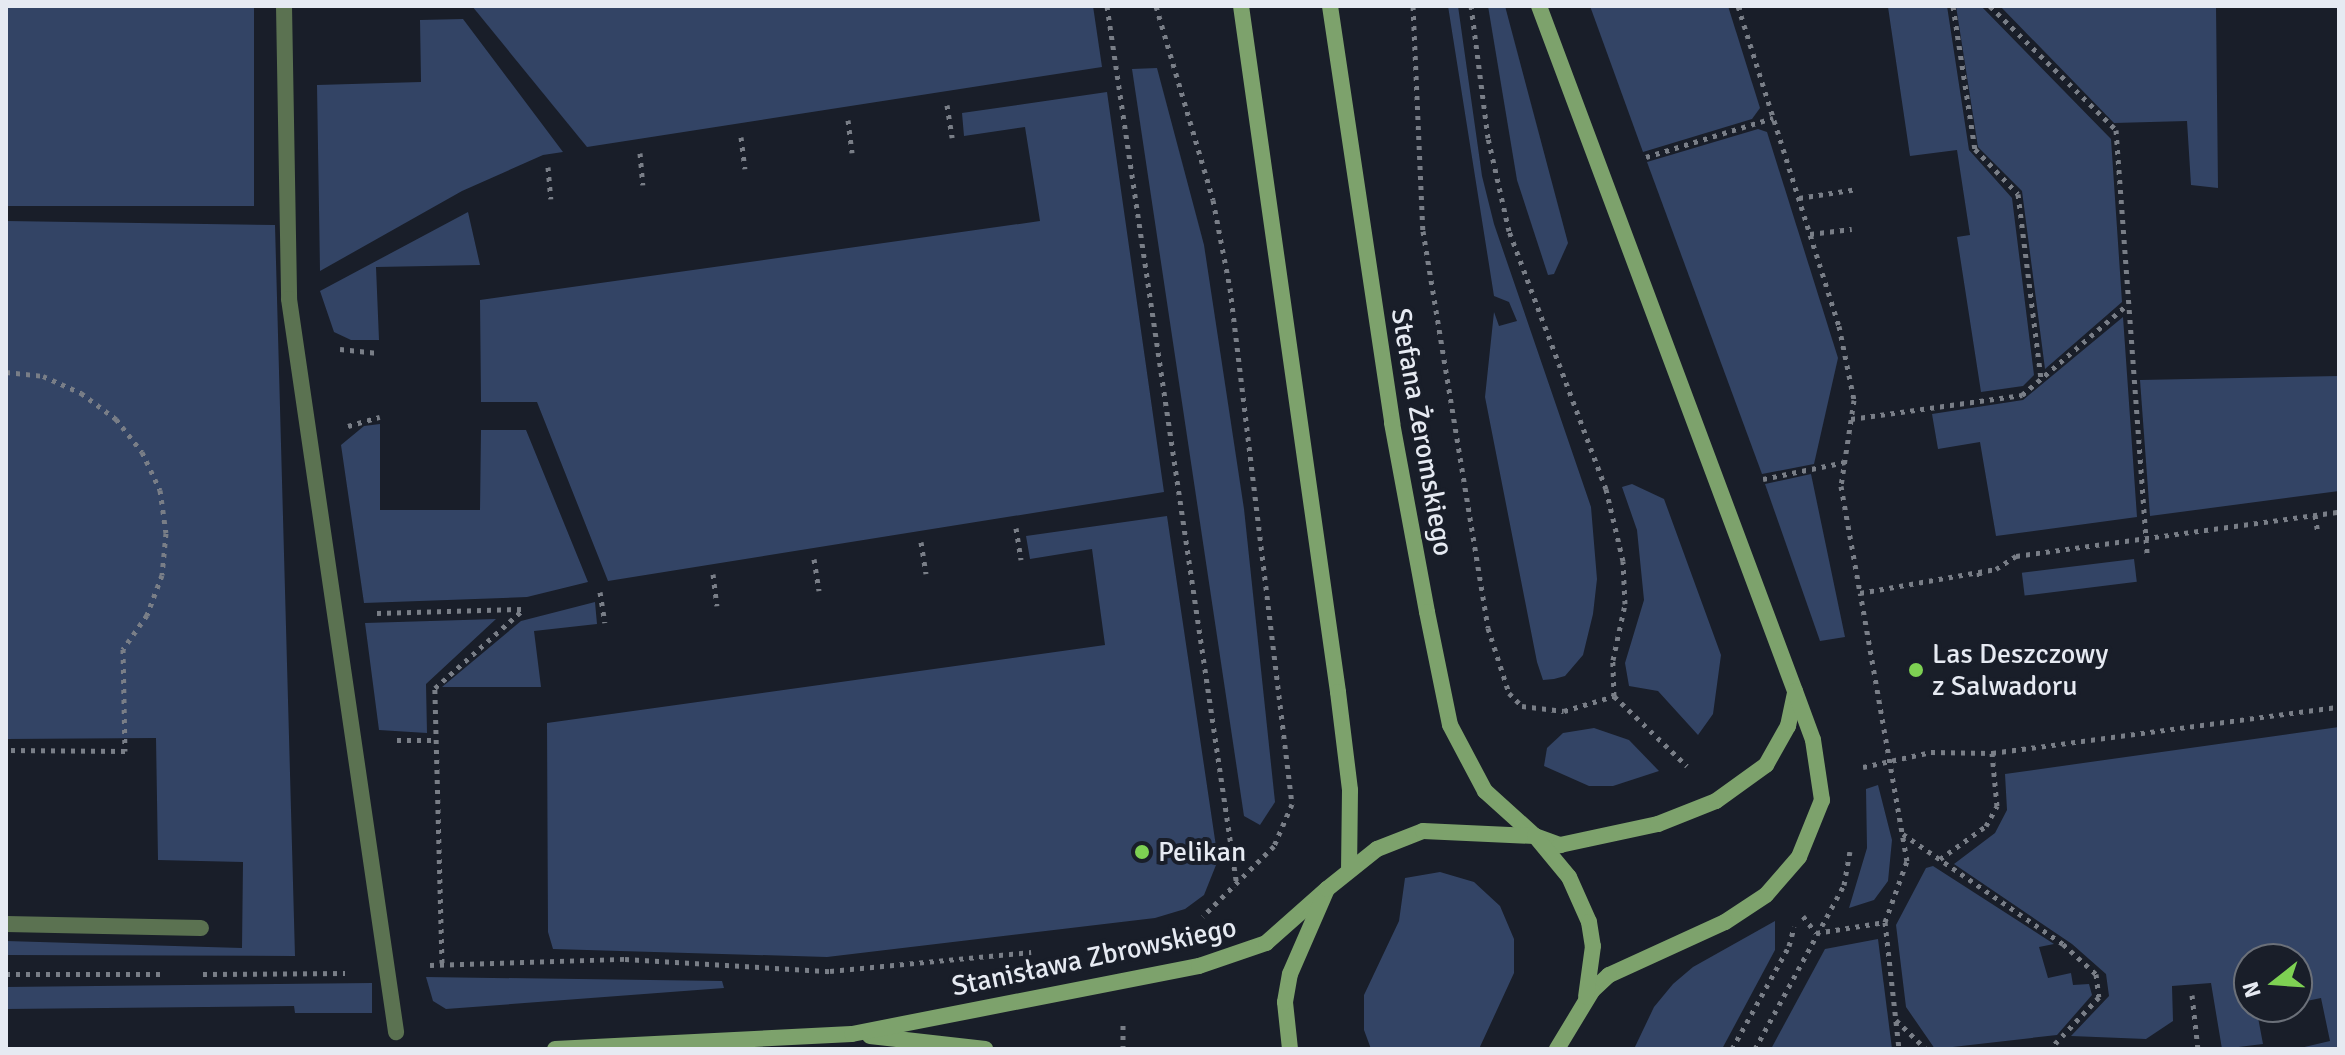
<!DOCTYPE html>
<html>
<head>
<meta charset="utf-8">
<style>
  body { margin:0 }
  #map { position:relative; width:2345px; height:1055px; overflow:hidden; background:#191e29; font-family:Signika,sans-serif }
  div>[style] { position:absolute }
  .green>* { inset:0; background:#334465; transform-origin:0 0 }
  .path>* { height:5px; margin-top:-2.5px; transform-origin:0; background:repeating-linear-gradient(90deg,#797e87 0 4px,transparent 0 10px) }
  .lane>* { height:16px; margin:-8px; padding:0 8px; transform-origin:8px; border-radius:8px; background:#5b7251 }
  .secondary>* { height:16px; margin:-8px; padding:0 8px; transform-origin:8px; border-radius:8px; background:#7da26c }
  .dots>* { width:22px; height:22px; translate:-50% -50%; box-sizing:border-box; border:4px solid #191e29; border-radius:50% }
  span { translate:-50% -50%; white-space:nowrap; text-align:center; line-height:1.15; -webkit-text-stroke:8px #191e29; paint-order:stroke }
  .street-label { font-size:28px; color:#e6eaf2 }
  .poi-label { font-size:28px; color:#e6eaf2 }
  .left { translate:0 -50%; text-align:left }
  .frame { position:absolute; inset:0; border:8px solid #e6eaf2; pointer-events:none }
  .north { position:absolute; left:2233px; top:943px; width:80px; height:80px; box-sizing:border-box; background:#191e29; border:2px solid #6b7079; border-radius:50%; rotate:253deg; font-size:22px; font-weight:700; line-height:32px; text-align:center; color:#e6eaf2 }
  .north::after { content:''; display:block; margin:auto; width:28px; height:36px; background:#7ed153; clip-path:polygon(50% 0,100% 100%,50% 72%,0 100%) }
</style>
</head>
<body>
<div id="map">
  <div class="green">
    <div style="left:6px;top:6px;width:248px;height:200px"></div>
    <div style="clip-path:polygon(472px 6px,1093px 6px,1102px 67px,587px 147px)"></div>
    <div style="clip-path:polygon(1448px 6px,1458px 6px,1482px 176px,1494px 224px,1591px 507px,1597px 579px,1593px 614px,1583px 655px,1565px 676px,1554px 679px,1543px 680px,1537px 662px,1485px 397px,1494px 312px,1499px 326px,1517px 321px,1509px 302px,1494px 296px)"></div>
    <div style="clip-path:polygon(1488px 6px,1505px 6px,1568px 243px,1554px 274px,1548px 275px,1517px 180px)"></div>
    <div style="clip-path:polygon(1590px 6px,1728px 6px,1760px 108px,1752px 119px,1643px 152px)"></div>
    <div style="clip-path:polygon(1947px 6px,1969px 150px,2012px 198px,2034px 375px,2023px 386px,1981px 392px,1957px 237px,1970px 235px,1957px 150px,1910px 156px,1888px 7px)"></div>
    <div style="clip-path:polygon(1956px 6px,1981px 6px,2111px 139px,2122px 302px,2045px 369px,2022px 191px,1978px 147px)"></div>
    <div style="clip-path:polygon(2000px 6px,2216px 6px,2218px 188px,2191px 185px,2187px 121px,2114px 123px)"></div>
    <div style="clip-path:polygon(463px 19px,563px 152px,543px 155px,462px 191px,320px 271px,317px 85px,421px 82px,420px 20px)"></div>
    <div style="clip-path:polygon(1157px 68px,1204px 245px,1244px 509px,1275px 802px,1260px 825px,1244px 816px,1132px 69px)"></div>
    <div style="clip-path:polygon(1107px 92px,1164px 492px,608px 581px,537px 402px,481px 402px,480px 300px,1040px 221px,1025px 127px,964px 136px,962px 113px)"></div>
    <div style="clip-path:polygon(1758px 129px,1767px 132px,1838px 358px,1814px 464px,1762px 474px,1647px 162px)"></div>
    <div style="clip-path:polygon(468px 212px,480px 265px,376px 267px,379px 340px,351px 340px,334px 332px,320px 291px)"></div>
    <div style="clip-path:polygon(6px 221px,275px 225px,295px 956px,6px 955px,6px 941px,242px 948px,243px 862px,158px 860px,156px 738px,6px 739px)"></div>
    <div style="clip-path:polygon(2123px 317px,2137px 517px,1996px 536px,1980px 442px,1938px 449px,1932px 414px,2023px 400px)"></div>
    <div style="clip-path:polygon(2339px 376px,2339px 491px,2150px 516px,2140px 380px)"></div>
    <div style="clip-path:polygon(380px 424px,380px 510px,480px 510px,481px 430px,526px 430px,588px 582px,527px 597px,364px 603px,341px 445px,364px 426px)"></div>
    <div style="clip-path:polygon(1811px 474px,1845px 637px,1820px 641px,1765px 484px)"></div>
    <div style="clip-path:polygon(1632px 484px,1664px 499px,1721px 655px,1713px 714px,1698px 735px,1658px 691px,1629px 686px,1625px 663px,1644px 600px,1637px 530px,1622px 487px)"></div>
    <div style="clip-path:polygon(1167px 516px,1218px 860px,1204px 895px,1185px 909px,1155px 918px,827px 957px,553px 949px,548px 932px,547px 723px,1105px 645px,1092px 549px,1030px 559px,1026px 536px)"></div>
    <div style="left:2134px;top:559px;width:23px;height:113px;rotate:83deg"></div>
    <div style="clip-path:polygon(595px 602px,597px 624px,534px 631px,541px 687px,442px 687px,521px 621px)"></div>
    <div style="clip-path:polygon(496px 619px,426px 684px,427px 733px,379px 730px,365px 623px)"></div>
    <div style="clip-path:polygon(2339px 727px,2339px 1049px,2296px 1049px,2330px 1041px,2321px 998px,2297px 1003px,2297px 959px,2249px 959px,2249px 1007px,2278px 1007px,2257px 1012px,2263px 1044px,2222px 1049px,2211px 983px,2172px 986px,2173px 1021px,2146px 1039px,2071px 1036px,2109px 996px,2106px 974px,2072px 944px,1954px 864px,1995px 833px,2007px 810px,2005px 774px)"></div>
    <div style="clip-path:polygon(1594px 728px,1629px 740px,1659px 771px,1613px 786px,1589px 786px,1544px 766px,1547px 748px,1563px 733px)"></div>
    <div style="clip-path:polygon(1878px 785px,1892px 840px,1888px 881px,1874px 900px,1849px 908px,1867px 848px,1866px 789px)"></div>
    <div style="clip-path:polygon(1933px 866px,2054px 944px,2039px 947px,2048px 978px,2071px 973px,2073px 985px,2089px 984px,2092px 995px,2057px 1035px,1935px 1049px,1906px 1007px,1896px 925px,1926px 868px)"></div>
    <div style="clip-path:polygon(1440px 872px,1474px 882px,1500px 906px,1514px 939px,1514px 973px,1479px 1049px,1371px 1049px,1364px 1030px,1364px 995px,1399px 921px,1405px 878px)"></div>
    <div style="clip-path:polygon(1775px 921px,1775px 950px,1722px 1049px,1634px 1049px,1654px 1007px,1673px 984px,1693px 967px)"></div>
    <div style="clip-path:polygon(1878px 939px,1892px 1049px,1771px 1049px,1825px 949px)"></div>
    <div style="clip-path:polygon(426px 977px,722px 981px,724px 988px,446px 1009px,433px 1001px)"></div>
    <div style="clip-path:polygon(372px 983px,372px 1013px,295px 1013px,294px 1006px,6px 1009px,6px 987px)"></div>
  </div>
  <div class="path">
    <div style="left:1107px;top:6px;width:890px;rotate:81.6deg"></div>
    <div style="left:1156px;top:6px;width:202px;rotate:73.6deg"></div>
    <div style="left:1213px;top:200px;width:90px;rotate:79.1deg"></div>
    <div style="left:1230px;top:288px;width:520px;rotate:83.15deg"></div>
    <div style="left:1292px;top:804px;width:46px;rotate:113.2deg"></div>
    <div style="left:1274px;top:846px;width:100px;rotate:135.4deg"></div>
    <div style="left:1413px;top:6px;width:225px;rotate:87.5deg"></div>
    <div style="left:1423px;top:231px;width:402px;rotate:80.7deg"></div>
    <div style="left:1488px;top:628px;width:68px;rotate:72.1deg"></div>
    <div style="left:1509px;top:693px;width:18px;rotate:45deg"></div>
    <div style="left:1522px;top:706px;width:42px;rotate:6.8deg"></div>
    <div style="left:1564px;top:711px;width:52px;rotate:-16.7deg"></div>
    <div style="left:1614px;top:696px;width:36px;rotate:-92deg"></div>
    <div style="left:1613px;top:660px;width:57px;rotate:-77.9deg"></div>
    <div style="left:1625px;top:604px;width:43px;rotate:-92.7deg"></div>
    <div style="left:1623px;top:561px;width:74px;rotate:-103.3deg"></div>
    <div style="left:1606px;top:489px;width:276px;rotate:-110.6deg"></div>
    <div style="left:1509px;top:231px;width:95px;rotate:-102.7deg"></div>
    <div style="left:1488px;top:138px;width:133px;rotate:-97.3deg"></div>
    <div style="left:1738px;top:6px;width:336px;rotate:72.5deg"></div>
    <div style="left:1839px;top:326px;width:76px;rotate:78.5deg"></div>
    <div style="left:1854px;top:400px;width:87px;rotate:98.6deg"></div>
    <div style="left:1841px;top:486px;width:109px;rotate:79.9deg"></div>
    <div style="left:1953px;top:6px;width:145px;rotate:81.3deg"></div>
    <div style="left:1975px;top:149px;width:62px;rotate:46.3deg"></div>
    <div style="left:2018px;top:194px;width:186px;rotate:82.9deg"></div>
    <div style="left:1990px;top:6px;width:177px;rotate:44.5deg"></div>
    <div style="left:2116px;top:130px;width:428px;rotate:85.8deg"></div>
    <div style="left:1738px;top:7px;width:9px;rotate:-6deg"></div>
    <div style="left:947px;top:105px;width:33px;rotate:81deg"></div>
    <div style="left:848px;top:120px;width:33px;rotate:83deg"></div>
    <div style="left:741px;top:137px;width:32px;rotate:83deg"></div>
    <div style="left:640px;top:153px;width:32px;rotate:85deg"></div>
    <div style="left:1646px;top:157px;width:133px;rotate:-17.1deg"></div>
    <div style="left:548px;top:167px;width:32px;rotate:85deg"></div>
    <div style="left:1799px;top:198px;width:59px;rotate:-8.8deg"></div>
    <div style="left:1810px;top:234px;width:42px;rotate:-6.8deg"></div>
    <div style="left:340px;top:349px;width:38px;rotate:6deg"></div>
    <div style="left:6px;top:372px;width:37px;rotate:6deg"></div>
    <div style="left:43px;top:376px;width:42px;rotate:24.1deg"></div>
    <div style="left:81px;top:393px;width:44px;rotate:36.6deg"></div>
    <div style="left:116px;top:419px;width:42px;rotate:51.8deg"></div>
    <div style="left:142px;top:452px;width:42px;rotate:64.7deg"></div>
    <div style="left:160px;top:490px;width:43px;rotate:82.1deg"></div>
    <div style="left:166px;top:533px;width:42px;rotate:95.4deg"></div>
    <div style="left:162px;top:575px;width:43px;rotate:110.6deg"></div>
    <div style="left:147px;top:615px;width:42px;rotate:125.2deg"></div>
    <div style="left:123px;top:649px;width:102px;rotate:88.9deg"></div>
    <div style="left:125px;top:751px;width:119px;rotate:-179.5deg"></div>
    <div style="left:1851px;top:419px;width:173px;rotate:-8deg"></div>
    <div style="left:2022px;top:395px;width:138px;rotate:-40.6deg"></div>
    <div style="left:348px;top:426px;width:33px;rotate:-16deg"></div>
    <div style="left:1763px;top:479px;width:84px;rotate:-11.7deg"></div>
    <div style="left:2315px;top:515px;width:19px;rotate:81deg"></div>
    <div style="left:1016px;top:528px;width:32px;rotate:81deg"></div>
    <div style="left:921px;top:542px;width:32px;rotate:81deg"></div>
    <div style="left:814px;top:559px;width:32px;rotate:81deg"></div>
    <div style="left:1979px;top:572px;width:9px;rotate:84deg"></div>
    <div style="left:713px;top:574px;width:32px;rotate:83deg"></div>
    <div style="left:600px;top:592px;width:31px;rotate:81deg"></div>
    <div style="left:377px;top:613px;width:146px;rotate:-1.6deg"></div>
    <div style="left:1614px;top:696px;width:101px;rotate:43.8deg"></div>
    <div style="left:397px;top:740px;width:39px"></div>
    <div style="left:1863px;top:767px;width:70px;rotate:-12.4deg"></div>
    <div style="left:1931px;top:752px;width:61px;rotate:0.9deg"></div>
    <div style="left:1992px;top:753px;width:350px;rotate:-7.6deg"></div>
    <div style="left:1903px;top:834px;width:194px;rotate:34.5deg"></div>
    <div style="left:2063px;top:944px;width:45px;rotate:42.3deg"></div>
    <div style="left:2096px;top:974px;width:23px;rotate:83deg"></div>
    <div style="left:2099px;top:997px;width:71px;rotate:133.3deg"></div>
    <div style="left:1940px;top:859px;width:57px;rotate:-35.7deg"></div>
    <div style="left:1986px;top:826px;width:23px;rotate:-61deg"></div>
    <div style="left:1997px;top:806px;width:53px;rotate:-95.4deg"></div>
    <div style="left:1803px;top:916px;width:21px;rotate:53deg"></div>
    <div style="left:1816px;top:933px;width:70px;rotate:-9.1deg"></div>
    <div style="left:1885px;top:922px;width:128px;rotate:83.7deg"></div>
    <div style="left:1885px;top:922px;width:65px;rotate:-70.2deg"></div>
    <div style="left:1907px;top:861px;width:272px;rotate:-99.9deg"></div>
    <div style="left:1860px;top:593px;width:138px;rotate:-10deg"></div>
    <div style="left:1996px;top:569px;width:24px;rotate:-33deg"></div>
    <div style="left:2016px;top:556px;width:326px;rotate:-7.8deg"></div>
    <div style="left:442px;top:963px;width:275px;rotate:-91.5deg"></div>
    <div style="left:435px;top:688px;width:119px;rotate:-41.6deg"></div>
    <div style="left:430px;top:965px;width:195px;rotate:-1.8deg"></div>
    <div style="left:625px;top:959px;width:205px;rotate:3.4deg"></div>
    <div style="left:830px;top:971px;width:202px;rotate:-5.4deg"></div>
    <div style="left:6px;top:974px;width:159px"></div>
    <div style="left:203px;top:974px;width:142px;rotate:-0.4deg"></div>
    <div style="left:2192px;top:995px;width:54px;rotate:83.7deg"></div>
    <div style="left:1896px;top:1020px;width:42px;rotate:44deg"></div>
    <div style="left:1123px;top:1049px;width:27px;rotate:-90deg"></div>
    <div style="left:1732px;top:1049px;width:118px;rotate:-61deg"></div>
    <div style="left:1789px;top:946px;width:20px;rotate:-75deg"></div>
    <div style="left:1755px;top:1049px;width:187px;rotate:-61.5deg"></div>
    <div style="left:1844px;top:885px;width:34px;rotate:-80deg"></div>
  </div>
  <div class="lane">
    <div style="left:284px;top:6px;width:293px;rotate:89deg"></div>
    <div style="left:289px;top:299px;width:741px;rotate:81.69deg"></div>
    <div style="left:6px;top:924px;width:195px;rotate:1.2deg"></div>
  </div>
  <div class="secondary">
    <div style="left:1241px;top:6px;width:693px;rotate:81.95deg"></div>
    <div style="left:1338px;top:692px;width:99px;rotate:83deg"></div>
    <div style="left:1350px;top:790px;width:77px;rotate:90.7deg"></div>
    <div style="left:1330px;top:6px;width:422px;rotate:81.5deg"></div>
    <div style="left:1392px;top:423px;width:192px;rotate:79.5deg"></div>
    <div style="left:1427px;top:612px;width:115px;rotate:78.5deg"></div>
    <div style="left:1450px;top:725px;width:75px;rotate:62.1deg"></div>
    <div style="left:1485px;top:791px;width:67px;rotate:42deg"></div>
    <div style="left:1535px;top:836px;width:27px;rotate:20deg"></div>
    <div style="left:1560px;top:845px;width:100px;rotate:-12.1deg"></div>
    <div style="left:1658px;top:824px;width:62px;rotate:-21.6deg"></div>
    <div style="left:1716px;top:801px;width:62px;rotate:-35.8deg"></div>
    <div style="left:1766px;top:765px;width:45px;rotate:-60.6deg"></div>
    <div style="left:1788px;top:726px;width:34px;rotate:-78deg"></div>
    <div style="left:1539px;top:6px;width:731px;rotate:69.51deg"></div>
    <div style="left:1795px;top:691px;width:52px;rotate:69.8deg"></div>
    <div style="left:1813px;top:740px;width:61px;rotate:81.5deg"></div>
    <div style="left:1822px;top:800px;width:61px;rotate:112deg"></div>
    <div style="left:1799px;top:857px;width:50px;rotate:131deg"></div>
    <div style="left:1766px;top:895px;width:49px;rotate:146.6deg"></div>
    <div style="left:1725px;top:922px;width:128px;rotate:155.4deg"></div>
    <div style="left:1609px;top:975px;width:23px;rotate:137deg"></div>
    <div style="left:1592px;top:991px;width:68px;rotate:121.1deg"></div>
    <div style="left:870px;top:1036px;width:116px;rotate:6.4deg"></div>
    <div style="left:555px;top:1049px;width:297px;rotate:-2.9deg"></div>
    <div style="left:852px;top:1034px;width:354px;rotate:-11.1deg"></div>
    <div style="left:1199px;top:966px;width:71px;rotate:-18.9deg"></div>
    <div style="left:1266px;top:943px;width:81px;rotate:-41.5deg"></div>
    <div style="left:1290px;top:1049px;width:47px;rotate:-96.1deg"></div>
    <div style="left:1285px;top:1002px;width:28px;rotate:-80deg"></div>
    <div style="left:1290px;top:974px;width:93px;rotate:-66.5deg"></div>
    <div style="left:1327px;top:889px;width:64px;rotate:-38.7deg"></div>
    <div style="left:1377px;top:849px;width:49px;rotate:-21.4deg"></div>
    <div style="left:1423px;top:831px;width:112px;rotate:2.6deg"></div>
    <div style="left:1535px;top:836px;width:53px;rotate:50.3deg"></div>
    <div style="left:1569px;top:877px;width:49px;rotate:66deg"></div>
    <div style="left:1589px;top:922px;width:24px;rotate:81deg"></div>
    <div style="left:1593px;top:946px;width:51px;rotate:97.8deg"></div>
  </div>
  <div class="dots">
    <div style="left:1916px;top:670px;background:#7ed153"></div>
    <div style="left:1142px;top:852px;background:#7ed153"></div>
  </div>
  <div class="street-label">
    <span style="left:1422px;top:432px;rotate:80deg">Stefana Żeromskiego</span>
    <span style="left:1094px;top:957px;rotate:-12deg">Stanisława Zbrowskiego</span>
  </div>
  <div class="poi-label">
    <span class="left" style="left:1932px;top:670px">Las Deszczowy<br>z Salwadoru</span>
    <span class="left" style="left:1158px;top:852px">Pelikan</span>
  </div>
  <div class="frame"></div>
  <div class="north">N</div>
</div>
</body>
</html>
